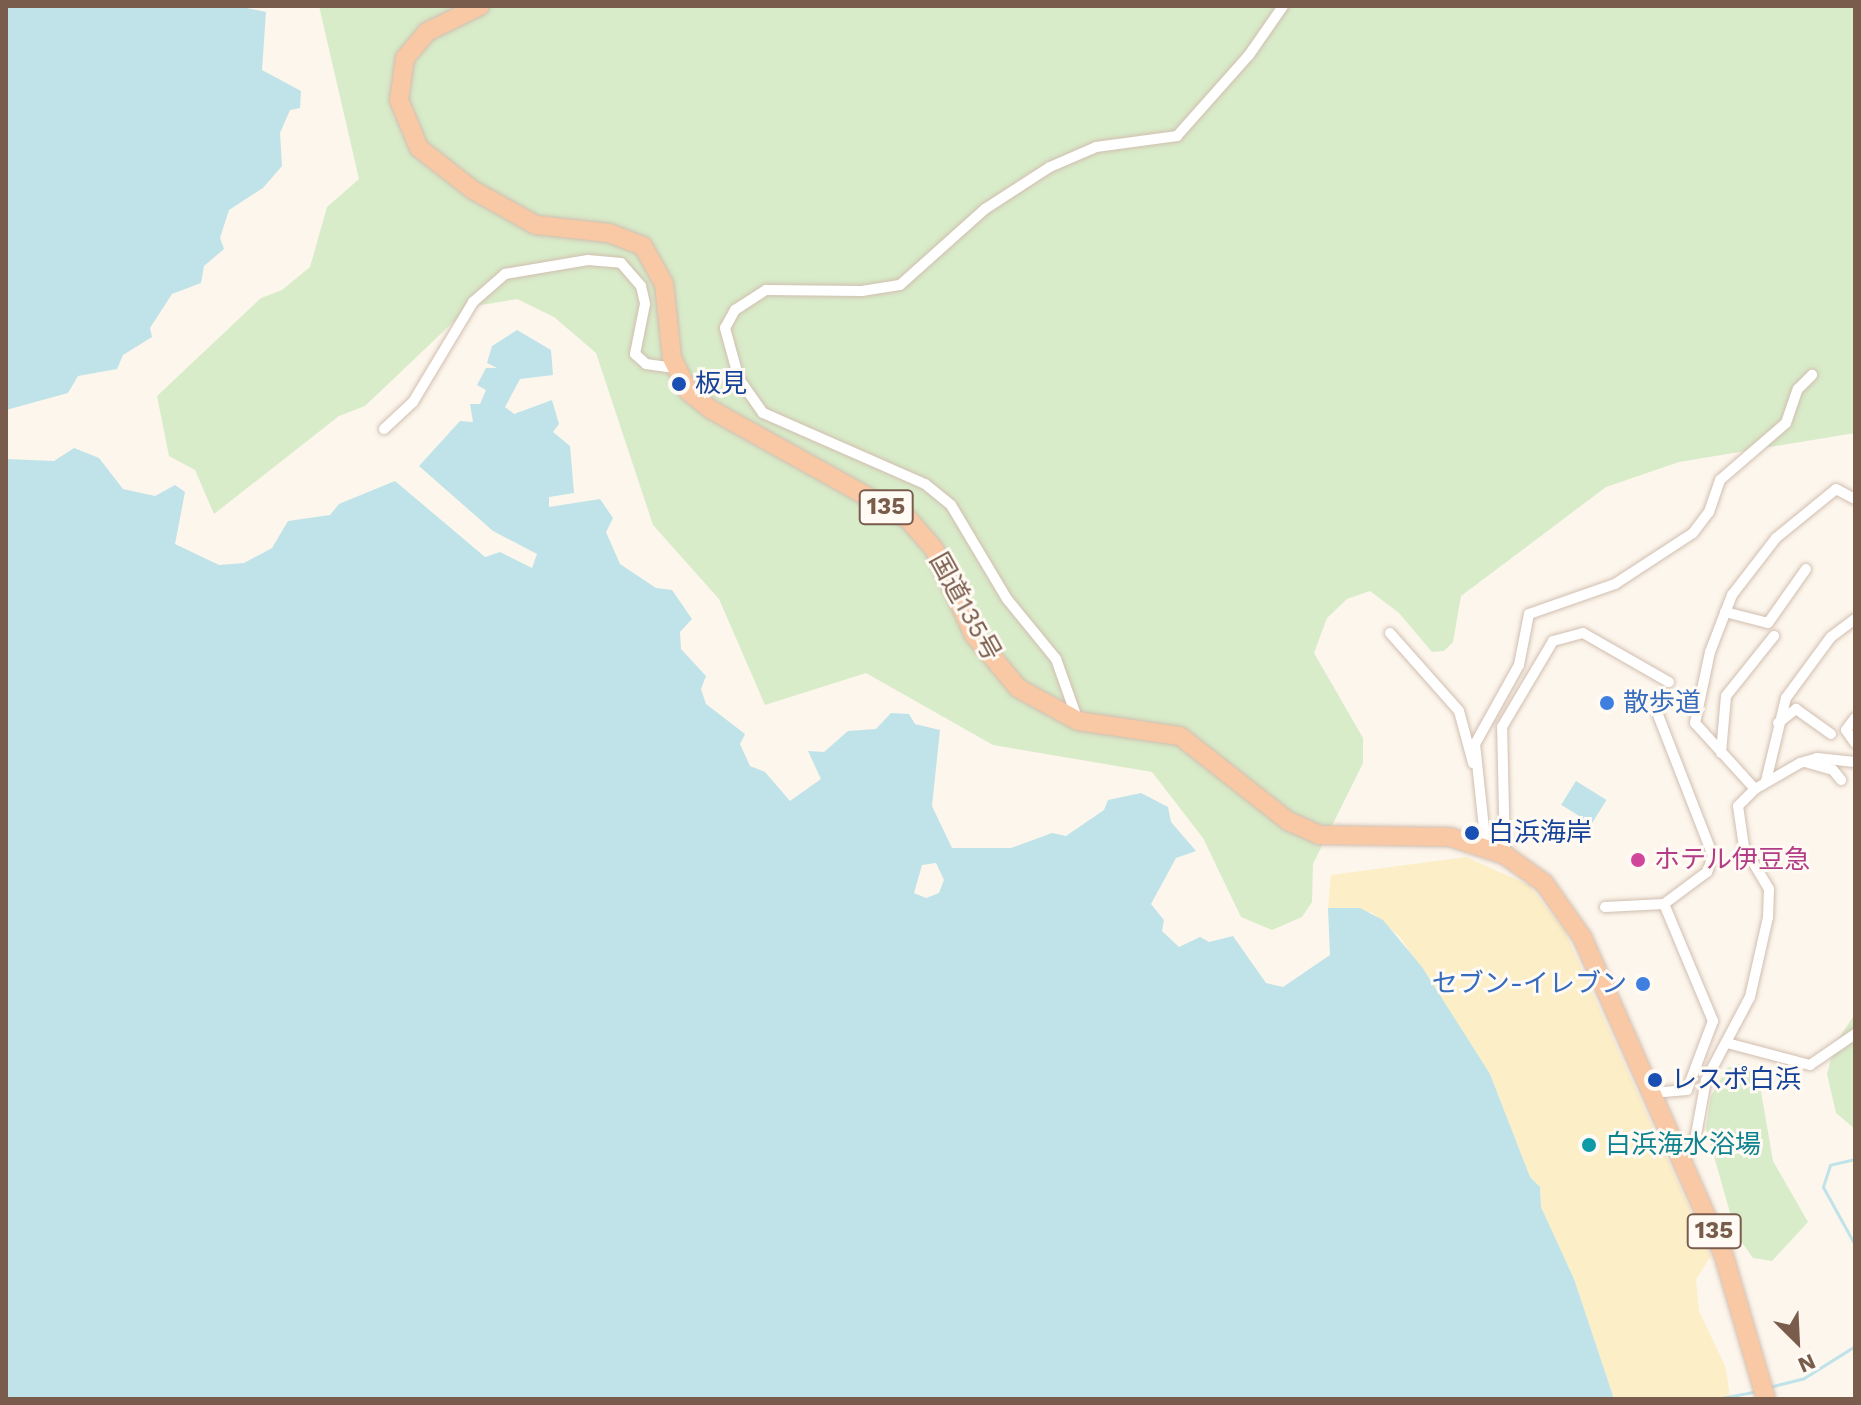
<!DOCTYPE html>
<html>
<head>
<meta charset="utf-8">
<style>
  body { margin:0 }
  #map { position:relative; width:1861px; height:1405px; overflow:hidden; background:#fdf6ec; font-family:"Work Sans","Noto Sans JP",sans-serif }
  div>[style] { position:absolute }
  .green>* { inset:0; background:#d8ecc9 }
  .sand>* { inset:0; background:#fcefc7 }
  .water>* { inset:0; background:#bfe3e8; transform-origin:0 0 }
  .stream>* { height:3px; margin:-1.5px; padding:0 1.5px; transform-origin:1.5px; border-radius:1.5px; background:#bfe3e8 }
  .roads { filter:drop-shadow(0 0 2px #d1beb0) drop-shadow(0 0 2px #d1beb0) }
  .minor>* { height:10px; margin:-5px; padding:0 5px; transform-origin:5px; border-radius:5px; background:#fff }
  .trunk>* { height:18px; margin:-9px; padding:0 9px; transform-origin:9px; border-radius:9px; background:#f9c8a4 }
  .dots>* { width:22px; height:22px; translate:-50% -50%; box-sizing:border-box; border:4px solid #fffaf3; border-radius:50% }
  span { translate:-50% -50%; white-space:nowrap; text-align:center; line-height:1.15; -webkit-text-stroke:6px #fffaf3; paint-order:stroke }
  .shield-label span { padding:2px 6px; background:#fffaf3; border:2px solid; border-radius:6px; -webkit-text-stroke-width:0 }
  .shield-label { font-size:24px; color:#7a5c4d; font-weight:700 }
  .transit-label { font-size:26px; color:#164399 }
  .left { translate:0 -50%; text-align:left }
  .street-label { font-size:26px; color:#7a5c4d }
  .shop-label { font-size:26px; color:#366cbe }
  .right { translate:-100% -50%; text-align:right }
  .hotel-label { font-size:26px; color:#b23c85 }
  .culture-label { font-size:26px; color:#0d838f }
  .frame { position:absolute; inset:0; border:8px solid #7a5c4d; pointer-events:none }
  .north { position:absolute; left:1757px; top:1301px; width:80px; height:80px; -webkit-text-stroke:6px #fffaf3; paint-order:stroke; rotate:156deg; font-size:22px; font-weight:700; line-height:32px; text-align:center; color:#7a5c4d }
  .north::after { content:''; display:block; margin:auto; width:28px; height:36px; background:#7a5c4d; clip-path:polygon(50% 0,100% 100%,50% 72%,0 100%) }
</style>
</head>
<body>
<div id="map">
  <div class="green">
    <div style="clip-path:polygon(319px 6px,1855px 6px,1855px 433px,1679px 462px,1606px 487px,1461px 596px,1453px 642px,1444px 651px,1432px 652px,1399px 613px,1370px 591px,1347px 599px,1327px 618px,1314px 653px,1363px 738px,1363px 763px,1313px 864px,1312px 902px,1302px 917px,1272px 930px,1241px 917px,1203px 838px,1152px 772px,993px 745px,866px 673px,765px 705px,719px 599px,653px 525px,596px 353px,554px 317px,517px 299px,469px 307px,365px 406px,339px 416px,214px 514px,195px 470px,169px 456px,157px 396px,261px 298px,282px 290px,310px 267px,327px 207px,359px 179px)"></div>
    <div style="clip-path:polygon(1855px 1014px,1855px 1129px,1836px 1113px,1827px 1074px,1835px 1044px)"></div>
    <div style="clip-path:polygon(1743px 1063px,1759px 1080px,1773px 1161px,1808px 1222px,1772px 1261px,1753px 1258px,1736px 1234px,1706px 1128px,1711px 1096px,1727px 1068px)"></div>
  </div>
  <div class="sand">
    <div style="clip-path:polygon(1466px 857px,1529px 885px,1564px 930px,1711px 1256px,1696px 1279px,1699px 1311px,1726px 1368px,1730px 1399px,1614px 1399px,1574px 1279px,1541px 1207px,1540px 1187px,1530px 1177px,1490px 1074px,1400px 937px,1371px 912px,1328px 908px,1331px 875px)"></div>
  </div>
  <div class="water">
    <div style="clip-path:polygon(6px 6px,237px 6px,266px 12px,262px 70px,301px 91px,300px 108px,290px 110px,280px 133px,282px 166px,263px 188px,229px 210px,220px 238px,224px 249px,204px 266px,201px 283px,172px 294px,150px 328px,152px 337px,123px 355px,117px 369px,78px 376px,68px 393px,6px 410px)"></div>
    <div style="clip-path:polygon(evenodd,517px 330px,551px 350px,553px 375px,520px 379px,505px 407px,514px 414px,552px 400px,559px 424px,553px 432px,570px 446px,574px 493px,549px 497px,549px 507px,600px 499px,613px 518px,606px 532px,620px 564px,656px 588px,672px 590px,692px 619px,680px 632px,681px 649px,706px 676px,701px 689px,706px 704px,745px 734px,740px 744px,750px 766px,765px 772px,790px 801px,821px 779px,808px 751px,824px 752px,848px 731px,876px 729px,891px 713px,909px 714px,915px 724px,940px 730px,932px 806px,952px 848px,1011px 848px,1052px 833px,1066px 836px,1104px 810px,1108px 800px,1141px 793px,1168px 807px,1171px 822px,1196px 851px,1176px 858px,1151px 904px,1164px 920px,1162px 931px,1179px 947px,1200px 937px,1209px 942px,1233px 936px,1266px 983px,1283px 987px,1330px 955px,1328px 908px,1360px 908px,1383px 920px,1422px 967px,1490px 1074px,1530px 1177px,1540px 1187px,1541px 1207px,1574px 1279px,1614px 1399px,6px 1399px,6px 459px,54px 461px,74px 448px,99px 458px,123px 489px,155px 496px,175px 485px,185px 492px,175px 544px,219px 565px,244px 563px,272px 548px,288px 521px,330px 515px,339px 504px,395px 481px,485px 557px,500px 552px,532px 568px,537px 554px,493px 531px,419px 466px,460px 421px,473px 422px,470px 404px,480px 404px,486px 390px,477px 385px,486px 368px,497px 368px,487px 363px,492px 346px,517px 330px,936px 863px,944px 880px,939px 893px,926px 898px,914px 893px,922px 865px,936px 863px)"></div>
    <div style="left:1576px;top:781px;width:36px;height:28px;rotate:32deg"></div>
  </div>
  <div class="stream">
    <div style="left:1855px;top:1159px;width:26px;rotate:167deg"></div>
    <div style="left:1830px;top:1165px;width:23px;rotate:108deg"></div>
    <div style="left:1823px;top:1187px;width:66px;rotate:61.1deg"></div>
    <div style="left:1769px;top:1387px;width:36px;rotate:-14deg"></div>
    <div style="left:1804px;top:1378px;width:60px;rotate:-32.1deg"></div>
    <div style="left:1716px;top:1399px;width:43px;rotate:-10.8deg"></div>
  </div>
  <div class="roads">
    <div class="minor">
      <div style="left:384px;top:429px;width:40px;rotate:-43deg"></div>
      <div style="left:413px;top:402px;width:117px;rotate:-59deg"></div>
      <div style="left:473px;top:302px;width:43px;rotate:-41.2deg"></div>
      <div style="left:505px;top:274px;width:84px;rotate:-9.6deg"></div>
      <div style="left:588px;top:260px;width:33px;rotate:5deg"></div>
      <div style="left:621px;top:263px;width:30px;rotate:49deg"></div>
      <div style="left:641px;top:286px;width:18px;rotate:77deg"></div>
      <div style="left:645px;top:304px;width:51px;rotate:101.3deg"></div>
      <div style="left:635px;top:354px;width:15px;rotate:42deg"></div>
      <div style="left:646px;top:364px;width:29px;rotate:8deg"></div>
      <div style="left:1725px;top:612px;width:44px;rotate:14.3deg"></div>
      <div style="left:1768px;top:623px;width:66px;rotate:-54.9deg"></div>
      <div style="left:1390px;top:633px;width:104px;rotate:48.5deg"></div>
      <div style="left:1459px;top:711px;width:54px;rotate:74.9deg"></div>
      <div style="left:1855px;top:718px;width:15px;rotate:127deg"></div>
      <div style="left:1846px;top:730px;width:16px;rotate:55deg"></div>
      <div style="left:1078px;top:721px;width:66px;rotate:-109.5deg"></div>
      <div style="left:1056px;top:659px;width:77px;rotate:-129.2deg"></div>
      <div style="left:1007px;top:599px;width:109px;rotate:-120.8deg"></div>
      <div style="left:951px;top:505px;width:33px;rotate:-141deg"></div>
      <div style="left:925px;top:484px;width:177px;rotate:-156.3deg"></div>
      <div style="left:763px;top:413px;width:42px;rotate:-125.2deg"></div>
      <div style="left:739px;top:379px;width:53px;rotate:-105.4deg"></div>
      <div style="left:725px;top:328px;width:21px;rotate:-61deg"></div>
      <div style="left:735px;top:310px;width:37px;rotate:-33deg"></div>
      <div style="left:766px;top:290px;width:96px;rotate:0.6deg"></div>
      <div style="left:862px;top:291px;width:38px;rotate:-9deg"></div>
      <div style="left:900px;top:285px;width:114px;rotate:-41.8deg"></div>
      <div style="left:985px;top:209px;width:77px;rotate:-32.9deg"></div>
      <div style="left:1050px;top:167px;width:50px;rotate:-23.5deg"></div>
      <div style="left:1096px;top:147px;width:82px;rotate:-7.7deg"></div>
      <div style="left:1177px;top:136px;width:108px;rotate:-48.4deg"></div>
      <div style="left:1249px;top:55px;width:60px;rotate:-55.2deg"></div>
      <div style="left:1778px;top:723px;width:23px;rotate:-38deg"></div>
      <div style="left:1796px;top:709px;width:43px;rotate:35.5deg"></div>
      <div style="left:1721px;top:753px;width:57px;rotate:-85deg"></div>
      <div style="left:1726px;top:696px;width:77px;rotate:-51.3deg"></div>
      <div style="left:1805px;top:762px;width:29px;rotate:16deg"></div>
      <div style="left:1833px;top:770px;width:13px;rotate:51deg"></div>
      <div style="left:1766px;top:781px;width:85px;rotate:-76.5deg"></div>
      <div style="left:1786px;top:698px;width:76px;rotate:-53.6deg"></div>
      <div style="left:1831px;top:637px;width:30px;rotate:-37deg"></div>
      <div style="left:1755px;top:789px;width:89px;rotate:-132.3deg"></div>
      <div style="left:1695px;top:723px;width:73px;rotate:-78.1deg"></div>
      <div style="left:1710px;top:652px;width:61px;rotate:-68.9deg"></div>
      <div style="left:1732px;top:595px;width:72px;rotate:-52.3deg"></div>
      <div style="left:1776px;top:538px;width:77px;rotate:-39.2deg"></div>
      <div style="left:1836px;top:489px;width:21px;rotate:28deg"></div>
      <div style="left:1486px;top:847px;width:104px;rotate:-96.1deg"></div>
      <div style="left:1475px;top:744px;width:90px;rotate:-60.9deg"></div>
      <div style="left:1519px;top:665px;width:52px;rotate:-78.9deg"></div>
      <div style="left:1529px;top:614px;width:91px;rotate:-19.2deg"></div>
      <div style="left:1615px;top:584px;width:93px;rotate:-33.2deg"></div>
      <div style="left:1693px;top:533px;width:26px;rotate:-53deg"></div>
      <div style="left:1709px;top:512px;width:34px;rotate:-71deg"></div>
      <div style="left:1720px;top:480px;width:87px;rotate:-40.8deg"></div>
      <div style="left:1786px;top:423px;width:36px;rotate:-71deg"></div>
      <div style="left:1798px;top:389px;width:20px;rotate:-45deg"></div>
      <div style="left:1505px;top:855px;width:128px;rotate:-91.3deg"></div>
      <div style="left:1502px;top:727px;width:100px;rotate:-59.3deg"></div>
      <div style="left:1553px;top:641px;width:31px;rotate:-15deg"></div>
      <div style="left:1583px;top:633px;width:99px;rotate:29.7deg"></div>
      <div style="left:1605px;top:907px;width:59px;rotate:-2.9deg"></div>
      <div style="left:1664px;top:904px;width:54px;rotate:-36.7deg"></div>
      <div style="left:1707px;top:872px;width:17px;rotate:-69deg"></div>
      <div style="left:1713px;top:856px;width:155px;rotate:-111.3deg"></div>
      <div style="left:1727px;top:1043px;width:86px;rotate:14.8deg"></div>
      <div style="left:1810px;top:1065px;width:55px;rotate:-34.6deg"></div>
      <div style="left:1652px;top:1093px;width:35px;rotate:-5deg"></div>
      <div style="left:1687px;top:1090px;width:74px;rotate:-69.4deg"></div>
      <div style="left:1713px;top:1021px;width:127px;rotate:-112.7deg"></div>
      <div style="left:1683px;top:1161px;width:29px;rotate:-63deg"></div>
      <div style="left:1696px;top:1135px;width:56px;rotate:-79.7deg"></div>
      <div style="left:1706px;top:1080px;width:94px;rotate:-62.1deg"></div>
      <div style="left:1750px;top:997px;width:82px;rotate:-77.3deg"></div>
      <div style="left:1768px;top:917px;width:28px;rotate:-88deg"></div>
      <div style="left:1769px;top:889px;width:49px;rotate:-120.8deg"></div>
      <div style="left:1744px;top:847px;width:41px;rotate:-98.3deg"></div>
      <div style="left:1738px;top:806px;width:24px;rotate:-45deg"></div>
      <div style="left:1755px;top:789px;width:52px;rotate:-30deg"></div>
      <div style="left:1800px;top:763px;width:18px;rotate:-16deg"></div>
      <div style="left:1817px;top:758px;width:38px;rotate:6deg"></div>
    </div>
    <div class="trunk">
      <div style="left:480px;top:6px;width:59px;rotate:153.9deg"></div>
      <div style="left:427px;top:32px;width:34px;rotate:130deg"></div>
      <div style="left:405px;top:58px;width:42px;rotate:98.1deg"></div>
      <div style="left:399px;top:100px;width:52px;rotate:67.4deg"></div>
      <div style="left:419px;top:148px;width:68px;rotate:37.9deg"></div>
      <div style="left:473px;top:190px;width:72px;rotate:29.1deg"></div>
      <div style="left:536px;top:225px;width:73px;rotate:6.3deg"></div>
      <div style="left:609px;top:233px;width:36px;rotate:21deg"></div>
      <div style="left:643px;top:246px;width:43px;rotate:61.1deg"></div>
      <div style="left:664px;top:284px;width:74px;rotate:83.8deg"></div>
      <div style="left:672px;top:358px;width:37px;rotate:64deg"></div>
      <div style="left:688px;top:391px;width:28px;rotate:39deg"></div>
      <div style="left:710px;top:409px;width:227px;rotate:29.1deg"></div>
      <div style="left:908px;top:519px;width:40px;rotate:49deg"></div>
      <div style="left:934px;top:549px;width:95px;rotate:65.1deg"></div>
      <div style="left:974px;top:635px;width:69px;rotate:50.3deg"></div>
      <div style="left:1018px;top:688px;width:68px;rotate:28.8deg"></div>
      <div style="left:1078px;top:721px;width:103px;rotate:8.4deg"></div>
      <div style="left:1180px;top:736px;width:137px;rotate:38.2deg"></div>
      <div style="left:1288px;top:821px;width:34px;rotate:24deg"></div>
      <div style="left:1319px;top:835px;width:131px;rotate:0.9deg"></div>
      <div style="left:1450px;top:837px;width:58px;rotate:18.1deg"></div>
      <div style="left:1505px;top:855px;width:48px;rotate:35.7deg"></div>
      <div style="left:1544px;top:883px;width:66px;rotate:54.9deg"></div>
      <div style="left:1582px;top:937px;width:346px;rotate:66deg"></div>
      <div style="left:1723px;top:1253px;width:152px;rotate:73.6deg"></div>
    </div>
  </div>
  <div class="dots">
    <div style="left:679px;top:384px;background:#1a4fb4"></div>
    <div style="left:1607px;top:703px;background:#3f7fe0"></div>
    <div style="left:1472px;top:833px;background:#1a4fb4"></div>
    <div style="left:1638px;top:860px;background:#d1479c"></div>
    <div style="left:1643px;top:984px;background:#3f7fe0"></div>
    <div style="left:1655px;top:1080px;background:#1a4fb4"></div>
    <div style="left:1589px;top:1145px;background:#0f9aa8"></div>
  </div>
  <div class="shield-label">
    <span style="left:886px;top:507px">135</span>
    <span style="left:1714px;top:1231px">135</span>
  </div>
  <div class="transit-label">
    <span class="left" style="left:695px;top:384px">板見</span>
    <span class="left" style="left:1488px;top:833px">白浜海岸</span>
    <span class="left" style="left:1671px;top:1080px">レスポ白浜</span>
  </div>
  <div class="street-label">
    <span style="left:965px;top:607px;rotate:61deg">国道135号</span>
  </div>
  <div class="shop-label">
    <span class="left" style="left:1623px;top:703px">散歩道</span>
    <span class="right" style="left:1627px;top:984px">セブン-イレブン</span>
  </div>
  <div class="hotel-label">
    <span class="left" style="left:1654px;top:860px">ホテル伊豆急</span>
  </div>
  <div class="culture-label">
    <span class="left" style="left:1605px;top:1145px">白浜海水浴場</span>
  </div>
  <div class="frame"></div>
  <div class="north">N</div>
</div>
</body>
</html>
